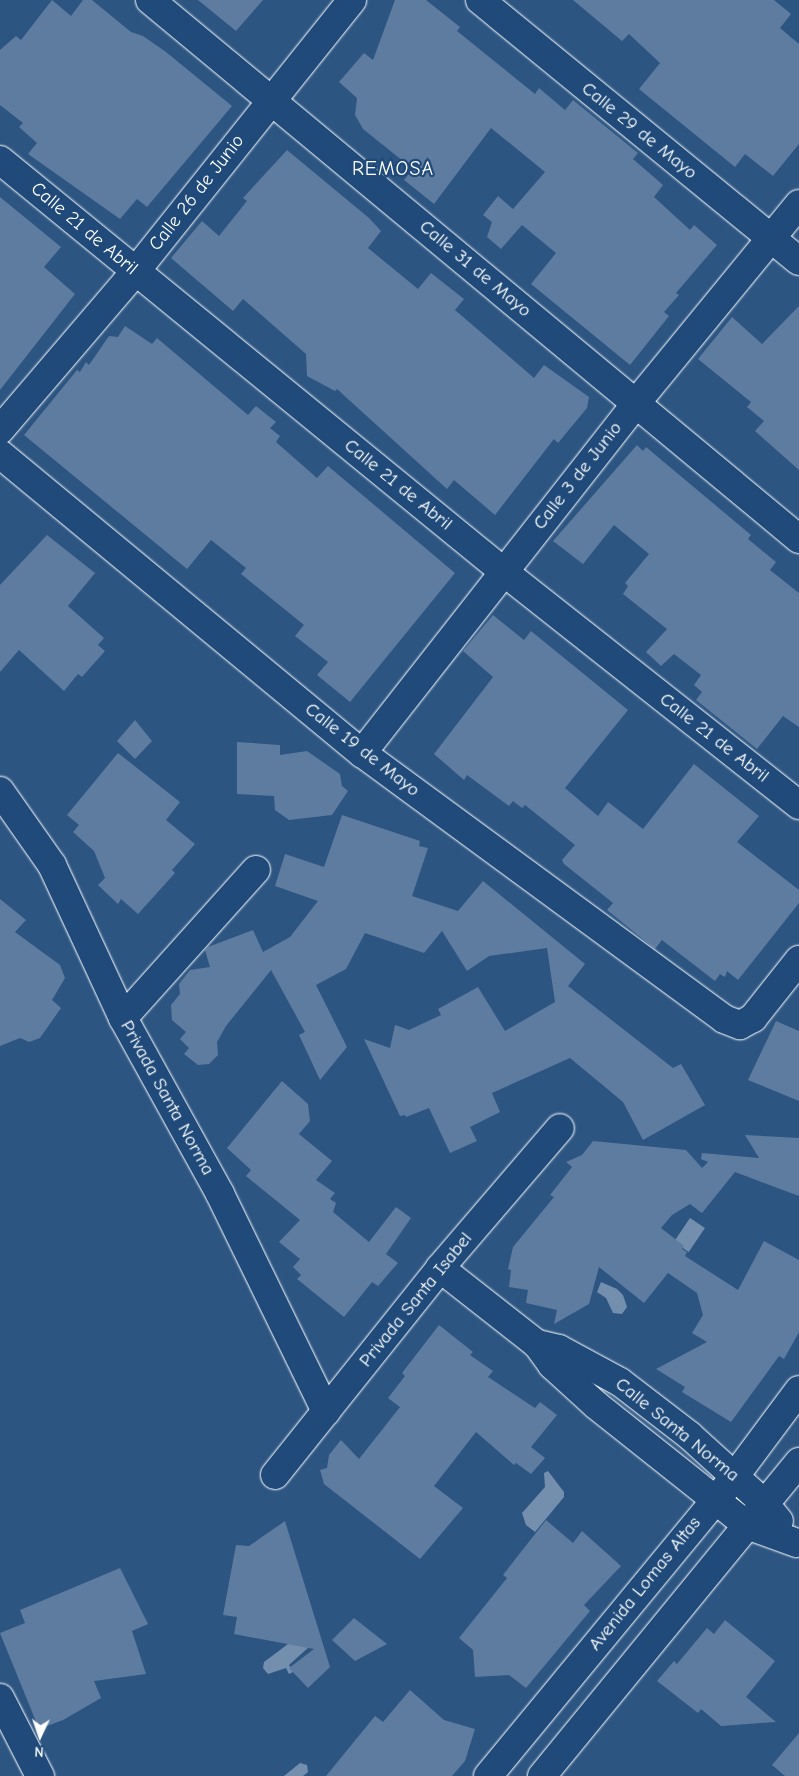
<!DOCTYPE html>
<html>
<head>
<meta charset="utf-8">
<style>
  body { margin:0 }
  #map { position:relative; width:799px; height:1776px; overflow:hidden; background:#2c5582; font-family:"Comic Neue",sans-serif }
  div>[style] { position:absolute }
  .water>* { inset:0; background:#748fad; transform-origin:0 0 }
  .building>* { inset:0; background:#5e7c9f }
  .roads { filter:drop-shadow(0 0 1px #fff) drop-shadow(0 0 1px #fff) }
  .minor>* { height:28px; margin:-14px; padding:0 14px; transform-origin:14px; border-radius:14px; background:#1f4a7a }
  .major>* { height:28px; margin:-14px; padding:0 14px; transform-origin:14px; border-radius:14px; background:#1f4a7a }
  span { translate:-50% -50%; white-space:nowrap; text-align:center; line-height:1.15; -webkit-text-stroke:4.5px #1f4a7a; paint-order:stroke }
  .street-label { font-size:19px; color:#fff }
  .neighbourhood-label { font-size:20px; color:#fff; letter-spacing:1px }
  .north { position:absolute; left:15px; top:1711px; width:50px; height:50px; -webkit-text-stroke:4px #1f4a7a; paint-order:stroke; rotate:183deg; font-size:14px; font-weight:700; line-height:20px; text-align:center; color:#fff }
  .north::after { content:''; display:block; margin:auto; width:18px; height:22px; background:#fff; clip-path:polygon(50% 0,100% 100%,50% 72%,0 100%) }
</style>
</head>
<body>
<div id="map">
  <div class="water">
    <div style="left:690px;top:1218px;width:18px;height:29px;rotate:34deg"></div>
    <div style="clip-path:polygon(601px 1282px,617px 1289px,623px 1295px,627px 1307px,622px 1314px,613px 1313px,606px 1298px,597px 1292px)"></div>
    <div style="clip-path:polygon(548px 1471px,564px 1492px,564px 1497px,535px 1532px,526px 1525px,522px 1513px,545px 1487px,544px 1473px)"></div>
    <div style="clip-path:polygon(292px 1641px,310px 1646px,289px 1665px,293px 1672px,289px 1674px,286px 1668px,268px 1674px,263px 1668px,264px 1662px)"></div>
    <div style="clip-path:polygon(300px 1763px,307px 1765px,308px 1772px,303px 1776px,284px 1776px)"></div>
  </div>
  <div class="building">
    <div style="clip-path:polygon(52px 0,71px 16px,83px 0,92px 0,131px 32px,143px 36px,166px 52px,232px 106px,147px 207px,137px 199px,120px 219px,28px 154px,37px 143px,19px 127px,23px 123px,0 105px,0 50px,16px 36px,21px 40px)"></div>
    <div style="clip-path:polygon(198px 0,263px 0,236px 31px)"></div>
    <div style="clip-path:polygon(395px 0,426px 0,460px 27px,457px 31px,535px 94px,539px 88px,565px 110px,573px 100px,638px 153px,633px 159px,663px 185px,654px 197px,690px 230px,694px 225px,717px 245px,676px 293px,679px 295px,664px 312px,669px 316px,630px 365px,531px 284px,556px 253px,522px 225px,501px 249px,487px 237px,492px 222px,483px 215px,498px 196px,513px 209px,545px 172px,491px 128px,434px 204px,404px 180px,413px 169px,363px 129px,355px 115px,357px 98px,339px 82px,364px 53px,373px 60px)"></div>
    <div style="clip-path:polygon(573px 0,774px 0,791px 14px,780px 28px,799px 44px,799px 144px,773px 176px,745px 154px,735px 167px,639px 89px,660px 63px,629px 34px,622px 41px)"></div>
    <div style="clip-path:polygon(287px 150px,369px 218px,381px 231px,368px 248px,418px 289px,431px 273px,464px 299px,455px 310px,534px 378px,544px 365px,589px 397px,587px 408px,558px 443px,554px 439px,495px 515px,454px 480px,447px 489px,337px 389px,335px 391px,307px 376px,306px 354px,243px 299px,233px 311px,171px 258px,202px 221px,219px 236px,247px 201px,243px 198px)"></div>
    <div style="clip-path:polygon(0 197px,61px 247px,44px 267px,75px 294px,0 390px)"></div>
    <div style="clip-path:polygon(799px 306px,799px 470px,755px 431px,764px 421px,747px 407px,751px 402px,698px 359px,732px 317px,762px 344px)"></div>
    <div style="clip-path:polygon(125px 326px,152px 344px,157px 338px,248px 415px,256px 406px,276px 422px,270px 428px,280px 436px,276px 442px,317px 478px,328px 466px,455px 573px,350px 702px,317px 675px,328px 662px,295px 636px,304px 625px,241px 574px,246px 568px,211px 540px,187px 569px,24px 435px,77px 370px,80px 372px,86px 362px,89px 365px,109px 336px,118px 337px)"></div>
    <div style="clip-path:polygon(637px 445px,643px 451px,646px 447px,751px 535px,748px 539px,776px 562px,770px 570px,799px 593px,799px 727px,783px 716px,757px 749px,696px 700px,702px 692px,694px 685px,701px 675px,674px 654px,661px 666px,646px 652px,667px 629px,623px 594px,628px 586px,625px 583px,649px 554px,614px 525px,583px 564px,553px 541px)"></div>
    <div style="clip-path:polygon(47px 535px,95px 573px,68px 606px,104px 638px,98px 645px,105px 651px,82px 677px,78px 674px,64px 691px,19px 650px,0 672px,0 585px)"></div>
    <div style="clip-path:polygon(493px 615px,524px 640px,531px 631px,628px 710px,565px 788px,598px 816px,608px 802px,643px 829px,694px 764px,759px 816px,737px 842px,799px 890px,799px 903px,738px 980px,727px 971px,725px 977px,720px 974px,715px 981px,662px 940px,655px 949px,649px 944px,607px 910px,613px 903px,564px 864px,562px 860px,575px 845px,525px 805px,522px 808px,513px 801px,509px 806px,467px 775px,464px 780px,434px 754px,493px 677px,463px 651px)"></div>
    <div style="clip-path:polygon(135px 720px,152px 741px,135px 759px,117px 741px)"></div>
    <div style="clip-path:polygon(237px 742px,280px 745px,280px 755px,307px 751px,340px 774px,342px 786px,348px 791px,332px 815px,289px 820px,275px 810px,274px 796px,237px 794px)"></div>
    <div style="clip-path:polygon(118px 753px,180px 802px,166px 820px,195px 844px,172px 870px,175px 873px,138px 914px,121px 899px,118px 904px,98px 885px,105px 878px,94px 851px,73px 832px,79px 825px,67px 815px)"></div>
    <div style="clip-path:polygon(342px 815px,420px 841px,419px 846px,428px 848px,412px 896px,458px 911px,483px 881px,585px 964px,568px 986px,673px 1068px,681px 1064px,705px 1105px,643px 1140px,623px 1102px,570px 1058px,492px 1093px,500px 1112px,470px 1127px,477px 1141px,450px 1153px,429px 1108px,406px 1117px,405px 1115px,400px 1116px,364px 1039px,390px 1048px,395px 1025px,409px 1030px,441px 1015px,438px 1009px,478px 987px,505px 1031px,555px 1002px,547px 948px,489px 956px,467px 971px,442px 931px,424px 953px,365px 933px,346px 969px,316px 985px,347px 1047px,320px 1080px,299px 1035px,305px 1032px,271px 970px,226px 1026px,217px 1042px,218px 1055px,209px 1064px,198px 1065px,184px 1054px,189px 1048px,180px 1039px,186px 1032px,172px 1020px,171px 1005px,180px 994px,179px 984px,190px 970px,210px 967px,205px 950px,208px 947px,253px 930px,263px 952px,290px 937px,318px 901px,275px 886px,285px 854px,324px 867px)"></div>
    <div style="clip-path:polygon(0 899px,26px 920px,15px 932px,60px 965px,65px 978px,52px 1000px,61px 1008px,40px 1038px,29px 1042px,20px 1038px,0 1046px)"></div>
    <div style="clip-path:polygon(776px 1021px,799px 1031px,799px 1101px,748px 1080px)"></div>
    <div style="clip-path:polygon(282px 1081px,308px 1104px,310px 1121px,299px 1134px,332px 1161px,316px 1180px,335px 1193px,330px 1199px,336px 1203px,333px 1212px,369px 1242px,396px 1207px,411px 1218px,386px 1254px,398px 1263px,378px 1286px,372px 1282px,344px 1317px,297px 1279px,301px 1275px,293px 1267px,300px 1259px,279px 1242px,300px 1220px,246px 1176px,251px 1170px,227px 1148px)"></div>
    <div style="clip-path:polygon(745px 1135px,799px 1138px,799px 1196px,735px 1172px,702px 1213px,690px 1204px,672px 1215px,661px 1228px,684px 1246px,682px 1249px,687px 1252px,685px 1256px,738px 1290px,764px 1241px,799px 1260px,799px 1332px,784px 1359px,779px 1356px,731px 1422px,682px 1392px,685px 1387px,656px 1369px,707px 1342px,692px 1333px,703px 1315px,697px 1293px,668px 1273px,644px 1303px,599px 1267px,589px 1304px,554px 1324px,557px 1310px,526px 1303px,528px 1290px,509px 1287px,511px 1270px,508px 1269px,513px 1247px,554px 1197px,550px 1195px,572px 1167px,566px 1162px,582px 1155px,593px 1141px,686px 1150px,702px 1168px,708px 1162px,701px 1159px,702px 1153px,759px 1158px)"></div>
    <div style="clip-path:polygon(439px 1325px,473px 1352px,470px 1355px,493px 1371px,488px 1377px,535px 1408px,540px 1402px,557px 1415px,531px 1447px,545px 1458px,531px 1474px,516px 1463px,514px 1465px,476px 1432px,434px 1486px,463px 1508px,420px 1559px,324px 1484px,320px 1470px,327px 1468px,329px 1455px,341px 1440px,359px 1459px,400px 1407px,388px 1398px,405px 1376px,402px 1373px)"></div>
    <div style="clip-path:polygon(546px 1520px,573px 1543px,582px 1531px,621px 1566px,584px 1605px,590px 1611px,526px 1688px,509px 1675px,475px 1677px,473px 1650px,459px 1638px,507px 1578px,503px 1575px)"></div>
    <div style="clip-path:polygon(285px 1521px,330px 1667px,308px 1688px,289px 1668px,314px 1649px,234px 1634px,237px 1617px,223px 1615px,236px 1545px,249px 1546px)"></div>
    <div style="clip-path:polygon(120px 1568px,148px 1624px,132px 1631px,146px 1674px,94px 1681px,101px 1698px,63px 1720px,39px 1729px,0 1633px,25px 1623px,20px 1610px)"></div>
    <div style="clip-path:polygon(354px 1618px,387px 1644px,355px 1661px,332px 1640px)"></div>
    <div style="clip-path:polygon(725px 1620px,775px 1661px,746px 1697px,776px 1722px,721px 1726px,701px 1709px,698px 1713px,657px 1681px,674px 1661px,677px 1664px,707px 1628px,714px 1634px)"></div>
    <div style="clip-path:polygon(410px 1690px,444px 1720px,475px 1729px,465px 1761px,452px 1776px,326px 1776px,375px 1716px,383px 1722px)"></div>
    <div style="clip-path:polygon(799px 1733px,799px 1776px,785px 1776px,772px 1765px)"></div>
  </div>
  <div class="roads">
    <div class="minor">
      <div style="left:150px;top:0;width:844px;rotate:39.71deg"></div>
      <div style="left:480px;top:0;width:412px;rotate:39.3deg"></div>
      <div style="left:0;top:160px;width:651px;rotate:39.26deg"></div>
      <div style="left:504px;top:572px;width:376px;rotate:38.3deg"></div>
      <div style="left:0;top:430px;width:208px;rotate:-49.5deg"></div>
      <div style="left:135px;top:272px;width:348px;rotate:-51.4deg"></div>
      <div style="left:0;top:454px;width:470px;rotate:39.6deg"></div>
      <div style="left:362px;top:753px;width:449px;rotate:36.3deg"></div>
      <div style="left:724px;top:1019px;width:17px;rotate:21deg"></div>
      <div style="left:740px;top:1025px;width:15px;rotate:-28deg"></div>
      <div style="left:753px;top:1018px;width:74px;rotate:-51.6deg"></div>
      <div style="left:362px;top:753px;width:444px;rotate:-51.9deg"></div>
      <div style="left:636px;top:403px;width:257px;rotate:-50.7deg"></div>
      <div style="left:0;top:791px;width:90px;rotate:54.9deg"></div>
      <div style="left:52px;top:865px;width:169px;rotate:65.1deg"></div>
      <div style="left:123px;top:1018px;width:201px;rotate:61.1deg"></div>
      <div style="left:220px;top:1194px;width:242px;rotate:64deg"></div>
      <div style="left:123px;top:1018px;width:199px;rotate:-48.1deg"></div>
      <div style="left:440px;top:1268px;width:123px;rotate:38.1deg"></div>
      <div style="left:537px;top:1344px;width:26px;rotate:54deg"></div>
      <div style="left:552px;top:1365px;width:59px;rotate:42.3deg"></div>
      <div style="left:596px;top:1405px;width:193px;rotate:38.5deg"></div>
      <div style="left:747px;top:1525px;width:53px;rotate:19.8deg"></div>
      <div style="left:537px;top:1344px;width:23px;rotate:13deg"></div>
      <div style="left:559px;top:1349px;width:69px;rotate:28.4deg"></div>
      <div style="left:620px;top:1382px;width:88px;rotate:37.6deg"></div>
      <div style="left:690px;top:1436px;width:101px;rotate:42.2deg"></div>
      <div style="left:765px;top:1504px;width:22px;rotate:51deg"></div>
      <div style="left:275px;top:1475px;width:265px;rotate:-51.4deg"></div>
      <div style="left:440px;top:1268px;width:184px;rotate:-49.4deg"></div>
    </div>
    <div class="major">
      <div style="left:0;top:1698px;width:88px;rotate:62.9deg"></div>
      <div style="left:488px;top:1776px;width:389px;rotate:-50.5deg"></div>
      <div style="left:735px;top:1476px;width:107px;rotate:-53.3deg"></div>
      <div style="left:542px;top:1776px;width:406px;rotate:-50.7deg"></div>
    </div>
  </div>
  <div class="street-label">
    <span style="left:639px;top:131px;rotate:39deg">Calle 29 de Mayo</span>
    <span style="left:197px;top:193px;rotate:-52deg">Calle 26 de Junio</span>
    <span style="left:84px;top:229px;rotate:40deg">Calle 21 de Abril</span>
    <span style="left:475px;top:269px;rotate:40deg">Calle 31 de Mayo</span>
    <span style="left:578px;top:476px;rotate:-52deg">Calle 3 de Junio</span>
    <span style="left:398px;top:485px;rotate:39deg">Calle 21 de Abril</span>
    <span style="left:714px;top:738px;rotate:38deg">Calle 21 de Abril</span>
    <span style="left:362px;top:750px;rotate:38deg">Calle 19 de Mayo</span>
    <span style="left:167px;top:1098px;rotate:61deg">Privada Santa Norma</span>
    <span style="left:416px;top:1300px;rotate:-51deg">Privada Santa Isabel</span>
    <span style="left:677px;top:1430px;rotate:39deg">Calle Santa Norma</span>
    <span style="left:645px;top:1584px;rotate:-51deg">Avenida Lomas Altas</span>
  </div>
  <div class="neighbourhood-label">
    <span style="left:393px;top:168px">REMOSA</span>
  </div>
  <div class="north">N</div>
</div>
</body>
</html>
